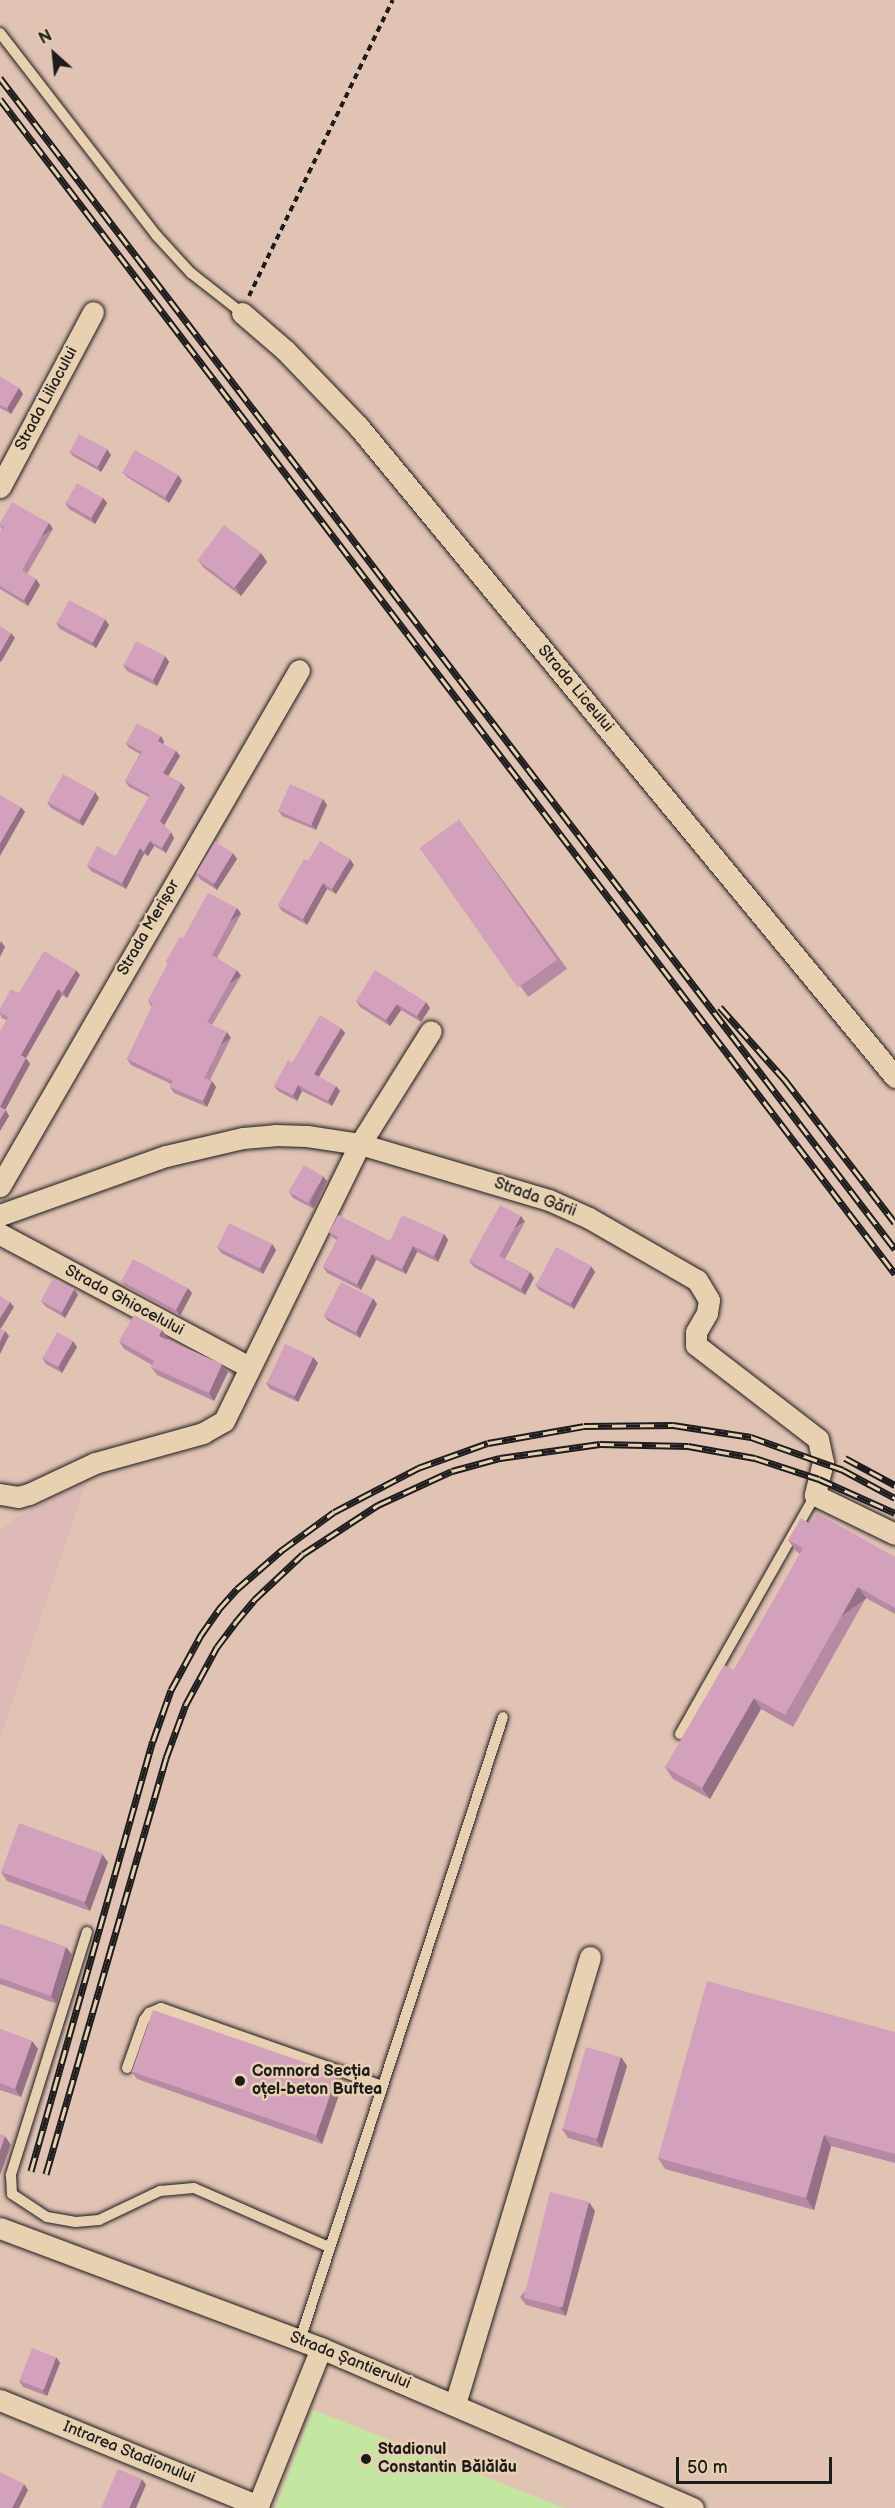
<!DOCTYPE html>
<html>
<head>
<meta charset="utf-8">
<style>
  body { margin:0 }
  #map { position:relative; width:895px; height:2508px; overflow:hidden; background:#e1c3b4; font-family:"Balsamiq Sans",sans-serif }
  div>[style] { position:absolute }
  .built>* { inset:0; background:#ddb9b7 }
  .green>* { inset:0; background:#c3e6a0 }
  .path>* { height:4px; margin-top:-2px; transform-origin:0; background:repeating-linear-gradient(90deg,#1c1c1c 0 6px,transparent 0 10.5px) }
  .roads { filter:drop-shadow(0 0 2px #1c1c1c) drop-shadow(0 0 2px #1c1c1c) }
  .service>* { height:10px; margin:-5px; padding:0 5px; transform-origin:5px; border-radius:5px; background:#e7d1b0 }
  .minor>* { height:21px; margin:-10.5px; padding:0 10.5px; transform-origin:10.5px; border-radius:10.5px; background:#e7d1b0 }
  .rail>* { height:7px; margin-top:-3.5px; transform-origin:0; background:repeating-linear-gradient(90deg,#e7d1b0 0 14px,#1c1c1c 0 28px); box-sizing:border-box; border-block:2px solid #1c1c1c }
  .wall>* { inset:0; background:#b68aa3; transform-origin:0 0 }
  .shaded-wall>* { inset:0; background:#947184; transform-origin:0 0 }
  .building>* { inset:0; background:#d4a1bd; transform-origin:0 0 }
  .dots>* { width:16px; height:16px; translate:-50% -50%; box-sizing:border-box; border:3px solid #e7d1b0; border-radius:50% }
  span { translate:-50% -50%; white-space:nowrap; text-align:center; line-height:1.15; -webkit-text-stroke:5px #e7d1b0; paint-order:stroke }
  .street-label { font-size:16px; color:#1c1c1c }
  .poi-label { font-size:16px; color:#1c1c1c; font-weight:700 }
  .left { translate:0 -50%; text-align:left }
  .north { position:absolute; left:24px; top:24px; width:60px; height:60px; -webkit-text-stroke:4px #e7d1b0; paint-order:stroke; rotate:333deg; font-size:16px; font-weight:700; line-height:24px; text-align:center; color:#1c1c1c }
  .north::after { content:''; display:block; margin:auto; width:21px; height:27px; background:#1c1c1c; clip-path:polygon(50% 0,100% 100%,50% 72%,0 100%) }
  .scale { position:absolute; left:676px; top:2457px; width:156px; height:27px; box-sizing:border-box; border:3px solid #1c1c1c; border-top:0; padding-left:8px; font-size:18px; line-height:21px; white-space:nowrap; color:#1c1c1c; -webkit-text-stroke:4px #e7d1b0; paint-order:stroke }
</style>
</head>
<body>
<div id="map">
  <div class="built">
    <div style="clip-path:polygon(86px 1483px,0 1739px,0 1531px,17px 1517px)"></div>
  </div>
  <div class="green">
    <div style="clip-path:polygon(313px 2410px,565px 2508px,275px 2508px)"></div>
  </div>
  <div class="path">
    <div style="left:249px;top:296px;width:329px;rotate:-64.1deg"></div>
  </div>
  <div class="roads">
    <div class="service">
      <div style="left:0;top:33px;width:255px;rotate:52.3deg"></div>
      <div style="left:156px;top:235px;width:52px;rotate:47.4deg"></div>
      <div style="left:191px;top:273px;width:65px;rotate:38.1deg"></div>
      <div style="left:680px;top:1734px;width:274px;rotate:-60.5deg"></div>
      <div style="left:87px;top:1932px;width:255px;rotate:107.4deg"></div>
      <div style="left:11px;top:2175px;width:19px;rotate:87deg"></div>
      <div style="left:12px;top:2194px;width:42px;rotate:33.3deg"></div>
      <div style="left:47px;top:2217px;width:29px;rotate:10deg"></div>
      <div style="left:76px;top:2222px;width:23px;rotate:-5deg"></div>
      <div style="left:99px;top:2220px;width:68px;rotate:-25.4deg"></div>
      <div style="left:160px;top:2191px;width:34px;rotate:-5deg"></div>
      <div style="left:194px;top:2188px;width:147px;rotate:23.6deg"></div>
      <div style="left:127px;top:2068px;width:51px;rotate:-70.5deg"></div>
      <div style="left:144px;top:2020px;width:9px;rotate:-54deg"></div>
      <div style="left:149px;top:2013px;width:13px;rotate:-23deg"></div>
      <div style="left:161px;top:2008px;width:234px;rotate:19.4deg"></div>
      <div style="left:300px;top:2340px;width:655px;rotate:-71.95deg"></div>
    </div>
    <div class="minor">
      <div style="left:242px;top:313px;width:58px;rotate:40.8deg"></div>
      <div style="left:286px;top:351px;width:104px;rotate:46.2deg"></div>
      <div style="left:358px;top:426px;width:844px;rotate:50.48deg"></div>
      <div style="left:0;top:487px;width:198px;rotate:-62deg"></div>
      <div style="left:0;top:1186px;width:596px;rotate:-59.91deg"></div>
      <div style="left:0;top:1215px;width:176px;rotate:-19.6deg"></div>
      <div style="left:166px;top:1156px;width:79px;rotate:-13.2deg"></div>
      <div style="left:243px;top:1138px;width:32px;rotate:-5deg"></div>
      <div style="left:275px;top:1135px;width:32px;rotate:2deg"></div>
      <div style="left:307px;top:1136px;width:54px;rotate:8.6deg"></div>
      <div style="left:360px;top:1144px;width:197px;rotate:16.5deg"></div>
      <div style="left:549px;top:1200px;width:44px;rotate:24.2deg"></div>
      <div style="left:589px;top:1218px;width:125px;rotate:29.9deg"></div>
      <div style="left:697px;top:1280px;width:23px;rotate:59deg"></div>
      <div style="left:709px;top:1300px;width:13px;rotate:99deg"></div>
      <div style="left:707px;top:1313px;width:22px;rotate:120deg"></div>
      <div style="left:696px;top:1332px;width:13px;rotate:90deg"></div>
      <div style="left:696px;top:1345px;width:154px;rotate:37.6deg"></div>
      <div style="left:818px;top:1439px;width:24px;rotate:78deg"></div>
      <div style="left:823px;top:1462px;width:34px;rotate:104deg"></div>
      <div style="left:815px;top:1495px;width:89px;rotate:26deg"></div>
      <div style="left:0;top:1234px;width:282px;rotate:28.1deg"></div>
      <div style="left:0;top:1494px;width:18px;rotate:9deg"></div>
      <div style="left:18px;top:1497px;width:11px;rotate:-15deg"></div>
      <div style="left:29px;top:1494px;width:73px;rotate:-25.2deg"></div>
      <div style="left:95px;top:1463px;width:112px;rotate:-15.5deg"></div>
      <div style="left:203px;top:1433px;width:24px;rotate:-30deg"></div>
      <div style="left:224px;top:1421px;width:309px;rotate:-63.9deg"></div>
      <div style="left:360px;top:1144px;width:133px;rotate:-57.9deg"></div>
      <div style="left:0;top:2228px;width:343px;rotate:20.5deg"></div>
      <div style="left:321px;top:2348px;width:405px;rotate:23.3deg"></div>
      <div style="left:0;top:2400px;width:279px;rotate:22.3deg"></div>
      <div style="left:455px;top:2404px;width:467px;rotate:-73.2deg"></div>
      <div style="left:257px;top:2508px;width:172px;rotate:-68.2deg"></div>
    </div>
  </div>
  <div class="rail">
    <div style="left:0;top:78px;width:1474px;rotate:52.61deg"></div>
    <div style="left:0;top:99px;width:1477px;rotate:52.7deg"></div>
    <div style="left:720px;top:1007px;width:98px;rotate:48.3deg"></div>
    <div style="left:785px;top:1080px;width:180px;rotate:52.4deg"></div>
    <div style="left:845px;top:1458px;width:57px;rotate:28.4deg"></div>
    <div style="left:31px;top:2171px;width:447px;rotate:-74.2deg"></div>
    <div style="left:153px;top:1741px;width:54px;rotate:-70.6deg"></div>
    <div style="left:171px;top:1690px;width:63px;rotate:-61.4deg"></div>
    <div style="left:201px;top:1635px;width:32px;rotate:-55deg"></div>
    <div style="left:219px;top:1609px;width:27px;rotate:-48deg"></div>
    <div style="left:237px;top:1589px;width:60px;rotate:-40.9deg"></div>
    <div style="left:282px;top:1550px;width:64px;rotate:-36.2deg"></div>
    <div style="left:334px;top:1512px;width:95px;rotate:-27.6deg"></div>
    <div style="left:418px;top:1468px;width:74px;rotate:-19.7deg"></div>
    <div style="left:488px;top:1443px;width:97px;rotate:-10deg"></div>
    <div style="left:584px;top:1426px;width:89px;rotate:-0.6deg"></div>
    <div style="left:673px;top:1425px;width:79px;rotate:8.7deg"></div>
    <div style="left:751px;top:1437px;width:98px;rotate:19.7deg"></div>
    <div style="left:843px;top:1470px;width:59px;rotate:28.3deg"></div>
    <div style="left:46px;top:2174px;width:433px;rotate:-73.9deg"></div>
    <div style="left:166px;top:1758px;width:58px;rotate:-69.7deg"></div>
    <div style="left:186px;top:1704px;width:65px;rotate:-61.5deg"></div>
    <div style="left:217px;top:1647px;width:30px;rotate:-53deg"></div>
    <div style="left:235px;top:1623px;width:30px;rotate:-50deg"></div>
    <div style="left:254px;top:1600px;width:67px;rotate:-43.2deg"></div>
    <div style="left:303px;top:1554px;width:90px;rotate:-33.2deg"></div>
    <div style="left:378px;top:1505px;width:81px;rotate:-24.7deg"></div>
    <div style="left:452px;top:1471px;width:50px;rotate:-15.2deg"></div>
    <div style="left:500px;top:1458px;width:101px;rotate:-8deg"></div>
    <div style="left:600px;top:1444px;width:88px;rotate:1.3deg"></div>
    <div style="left:688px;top:1446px;width:68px;rotate:10.2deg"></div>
    <div style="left:755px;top:1458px;width:67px;rotate:18.2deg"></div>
    <div style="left:819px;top:1479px;width:83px;rotate:24.1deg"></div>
  </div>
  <div class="wall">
    <div style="clip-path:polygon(0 377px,19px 388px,23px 394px,11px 414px,0 408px)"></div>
    <div style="clip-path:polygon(69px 451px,111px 455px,101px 472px,73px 456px)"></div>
    <div style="clip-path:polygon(122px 472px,178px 475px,182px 481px,169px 503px,127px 477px)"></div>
    <div style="clip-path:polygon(103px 498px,107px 503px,95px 524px,69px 509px,65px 503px)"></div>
    <div style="clip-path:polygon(0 523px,49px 523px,53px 529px,27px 574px,36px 579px,40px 585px,28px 606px,0 589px,0 533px,2px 529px,0 526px)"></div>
    <div style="clip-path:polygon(261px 553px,267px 562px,241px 596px,204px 568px,198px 560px)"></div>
    <div style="clip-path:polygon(56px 623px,109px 625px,96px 648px,60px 629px)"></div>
    <div style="clip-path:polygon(165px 656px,169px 662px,157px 686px,127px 671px,123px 665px)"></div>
    <div style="clip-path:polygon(161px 736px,164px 742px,163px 744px,176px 751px,180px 756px,168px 776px,181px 783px,185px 788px,164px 826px,174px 838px,166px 853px,154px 846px,148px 856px,144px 854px,126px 889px,91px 871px,87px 865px,116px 856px,149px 797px,129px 787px,125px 781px,140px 754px,129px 748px,126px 743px)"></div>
    <div style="clip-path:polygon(99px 798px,83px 826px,51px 808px,47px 802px)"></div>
    <div style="clip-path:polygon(323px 799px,327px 805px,316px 830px,282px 816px,278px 810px)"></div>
    <div style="left:459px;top:820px;width:184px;height:48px;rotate:54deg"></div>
    <div style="clip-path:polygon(237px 859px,217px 890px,200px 879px,196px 873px)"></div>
    <div style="clip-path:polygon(308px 861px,354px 865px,336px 894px,327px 889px,307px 925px,282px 911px,278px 905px)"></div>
    <div style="clip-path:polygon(237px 908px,241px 914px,217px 958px,241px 976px,212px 1025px,231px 1038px,210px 1080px,212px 1081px,216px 1087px,207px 1107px,174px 1093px,170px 1087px,171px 1084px,131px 1065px,127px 1059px,152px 1007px,148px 1001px,168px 964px,166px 961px,183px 938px)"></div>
    <div style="clip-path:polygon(80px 975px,67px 998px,62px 995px,26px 1058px,30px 1064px,5px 1110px,9px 1116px,0 1131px,6px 1020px,2px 1018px,0 1014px,0 1009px,19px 993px)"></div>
    <div style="clip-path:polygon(356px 1001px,430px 1008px,421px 1022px,401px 1010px,390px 1026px,360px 1007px)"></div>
    <div style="clip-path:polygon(345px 1033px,319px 1077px,340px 1091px,332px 1106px,302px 1091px,297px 1101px,278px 1091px,274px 1086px,292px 1063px)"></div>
    <div style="clip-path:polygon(327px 1181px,314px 1209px,293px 1198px,289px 1192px)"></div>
    <div style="clip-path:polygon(525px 1222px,505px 1259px,530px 1272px,534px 1278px,525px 1295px,474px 1267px,469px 1261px)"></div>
    <div style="clip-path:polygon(329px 1232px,390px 1241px,444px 1234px,448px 1240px,438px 1262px,417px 1252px,406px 1274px,376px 1260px,361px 1290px,327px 1273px,323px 1267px,337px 1240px,333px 1238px)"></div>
    <div style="clip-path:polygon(272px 1244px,276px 1250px,263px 1274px,221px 1253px,217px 1247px)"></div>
    <div style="clip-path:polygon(595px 1272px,574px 1309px,539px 1290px,535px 1284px)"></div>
    <div style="clip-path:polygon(122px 1281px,192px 1293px,180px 1316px,126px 1287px)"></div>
    <div style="clip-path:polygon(78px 1295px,65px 1318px,45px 1306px,41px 1301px)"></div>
    <div style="clip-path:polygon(377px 1304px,360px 1338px,328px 1321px,324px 1316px)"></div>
    <div style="clip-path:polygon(168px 1338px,167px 1340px,228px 1372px,214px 1401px,157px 1375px,151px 1367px,152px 1365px,124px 1349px,119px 1341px)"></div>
    <div style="clip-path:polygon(77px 1347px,62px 1373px,46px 1364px,42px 1358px)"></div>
    <div style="clip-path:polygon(318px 1363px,298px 1402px,270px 1389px,266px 1383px)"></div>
    <div style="clip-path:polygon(810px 1524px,895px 1557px,895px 1614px,866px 1598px,793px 1727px,761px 1709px,710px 1799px,673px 1779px,665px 1767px,734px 1670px,800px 1554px,796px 1551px,788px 1540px)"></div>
    <div style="clip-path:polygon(108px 1862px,90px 1911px,7px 1881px,1px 1872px)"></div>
    <div style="clip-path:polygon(0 1924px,66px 1947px,72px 1955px,57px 2004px,0 1984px)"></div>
    <div style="clip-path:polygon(0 2029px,32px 2041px,38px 2049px,21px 2097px,0 2090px)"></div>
    <div style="clip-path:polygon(895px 2032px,895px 2163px,831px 2146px,814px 2210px,665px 2169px,658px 2158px)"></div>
    <div style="clip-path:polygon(621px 2057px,627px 2066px,602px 2148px,568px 2138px,562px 2129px)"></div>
    <div style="clip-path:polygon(131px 2071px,337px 2075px,343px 2083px,322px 2144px,137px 2079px)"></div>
    <div style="clip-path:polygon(595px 2211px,566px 2316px,526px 2305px,520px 2297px)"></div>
    <div style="clip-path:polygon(56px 2357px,60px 2363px,47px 2396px,23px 2387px,19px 2381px)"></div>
  </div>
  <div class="shaded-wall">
    <div style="clip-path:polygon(19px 388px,23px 394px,11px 414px,7px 408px)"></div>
    <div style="clip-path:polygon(107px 449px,111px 455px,101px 472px,97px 466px)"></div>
    <div style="clip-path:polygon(178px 475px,182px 481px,169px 503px,165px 497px)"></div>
    <div style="clip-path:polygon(103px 498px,107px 503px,95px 524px,91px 518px)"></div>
    <div style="left:49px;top:523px;width:7px;height:54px;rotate:56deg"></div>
    <div style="clip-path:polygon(261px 553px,267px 562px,241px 596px,235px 587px)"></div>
    <div style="clip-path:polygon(36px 579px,40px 585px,28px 606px,24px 600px)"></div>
    <div style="clip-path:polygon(105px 619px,109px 625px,96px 648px,92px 643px)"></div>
    <div style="clip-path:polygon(11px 633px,15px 638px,1px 662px,0 661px,0 652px)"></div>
    <div style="clip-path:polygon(165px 656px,169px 662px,157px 686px,153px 680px)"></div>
    <div style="clip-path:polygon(161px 736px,164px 742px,162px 746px,158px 741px)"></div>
    <div style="clip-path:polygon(176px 751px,180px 756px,167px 778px,163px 773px)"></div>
    <div style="clip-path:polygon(181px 783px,185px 788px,163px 827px,160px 821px)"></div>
    <div style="clip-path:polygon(95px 792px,99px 798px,83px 826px,79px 820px)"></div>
    <div style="clip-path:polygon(323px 799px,327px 805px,316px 830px,311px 824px)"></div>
    <div style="clip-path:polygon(21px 807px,25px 812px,0 856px,0 843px)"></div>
    <div style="clip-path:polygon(171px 832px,174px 838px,166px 853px,162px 848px)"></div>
    <div style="clip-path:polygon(150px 841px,154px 846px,148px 856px,144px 851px)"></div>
    <div style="clip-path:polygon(140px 848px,144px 854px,126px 889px,122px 883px)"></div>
    <div style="clip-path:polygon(233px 853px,237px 859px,217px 890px,213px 884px)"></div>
    <div style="clip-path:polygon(350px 859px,354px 865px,336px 894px,332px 889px)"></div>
    <div style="clip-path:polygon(323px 883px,327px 889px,307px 925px,303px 919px)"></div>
    <div style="left:237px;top:908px;width:7px;height:53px;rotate:56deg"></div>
    <div style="clip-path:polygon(1px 941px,5px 947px,0 957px,0 944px)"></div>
    <div style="clip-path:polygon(76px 970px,80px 975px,67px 998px,63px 992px)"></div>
    <div style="left:237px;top:970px;width:7px;height:60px;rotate:56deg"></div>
    <div style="clip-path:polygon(58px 989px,62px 995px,24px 1061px,21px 1055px)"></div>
    <div style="clip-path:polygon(426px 1002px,430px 1008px,421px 1022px,417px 1016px)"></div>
    <div style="clip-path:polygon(397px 1004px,401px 1010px,390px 1026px,386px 1020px)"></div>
    <div style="clip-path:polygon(341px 1028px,345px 1033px,317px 1079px,314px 1074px)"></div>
    <div style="left:227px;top:1032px;width:7px;height:51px;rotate:56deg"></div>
    <div style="clip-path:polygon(26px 1058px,30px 1064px,4px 1112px,0 1107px)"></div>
    <div style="clip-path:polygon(212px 1081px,216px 1087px,207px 1107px,203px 1101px)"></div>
    <div style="clip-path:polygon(298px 1085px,302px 1091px,297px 1101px,293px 1095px)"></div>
    <div style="clip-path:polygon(336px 1086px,340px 1091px,332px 1106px,328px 1101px)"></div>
    <div style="clip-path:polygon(6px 1110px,9px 1116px,0 1131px,0 1119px)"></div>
    <div style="clip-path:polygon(323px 1176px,327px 1181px,314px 1209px,310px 1203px)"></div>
    <div style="left:521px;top:1216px;width:7px;height:46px;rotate:56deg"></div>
    <div style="clip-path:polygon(444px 1234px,448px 1240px,438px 1262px,434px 1256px)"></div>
    <div style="clip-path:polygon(272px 1244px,276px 1250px,263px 1274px,259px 1268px)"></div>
    <div style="clip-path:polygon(413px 1246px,417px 1252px,406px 1274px,402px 1269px)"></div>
    <div style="clip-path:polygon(372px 1254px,376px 1260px,361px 1290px,357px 1284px)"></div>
    <div style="clip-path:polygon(591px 1266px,595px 1272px,574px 1309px,570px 1303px)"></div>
    <div style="clip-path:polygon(530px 1272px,534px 1278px,525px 1295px,521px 1289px)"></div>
    <div style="clip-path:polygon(188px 1288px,192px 1293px,180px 1316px,176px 1310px)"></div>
    <div style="clip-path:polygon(74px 1289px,78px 1295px,65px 1318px,61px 1312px)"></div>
    <div style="clip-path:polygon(373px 1298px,377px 1304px,360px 1338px,356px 1332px)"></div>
    <div style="clip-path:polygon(10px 1302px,14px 1307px,0 1330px,0 1318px)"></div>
    <div style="clip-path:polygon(162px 1330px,168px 1338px,165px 1344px,159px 1336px)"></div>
    <div style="clip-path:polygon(5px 1331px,9px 1336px,0 1354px,0 1341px)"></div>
    <div style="clip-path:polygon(73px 1341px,77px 1347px,62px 1373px,58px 1367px)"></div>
    <div style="clip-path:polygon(313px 1357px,318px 1363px,298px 1402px,294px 1397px)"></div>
    <div style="clip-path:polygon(222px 1364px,228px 1372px,214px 1401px,209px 1393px)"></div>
    <div style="left:858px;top:1587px;width:14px;height:147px;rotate:54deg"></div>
    <div style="clip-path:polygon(754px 1698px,761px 1709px,710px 1799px,702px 1788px)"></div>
    <div style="clip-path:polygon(102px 1854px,108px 1862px,90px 1911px,84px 1902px)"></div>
    <div style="clip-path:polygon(66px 1947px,72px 1955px,57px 2004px,51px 1996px)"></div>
    <div style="clip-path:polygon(32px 2041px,38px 2049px,21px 2097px,15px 2089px)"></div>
    <div style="clip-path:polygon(621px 2057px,627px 2066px,602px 2148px,596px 2139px)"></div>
    <div style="clip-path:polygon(337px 2075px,343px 2083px,322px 2144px,316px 2136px)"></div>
    <div style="clip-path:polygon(824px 2135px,831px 2146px,814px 2210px,806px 2198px)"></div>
    <div style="clip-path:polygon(5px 2136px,11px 2145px,0 2175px,0 2150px)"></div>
    <div style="clip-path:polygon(589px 2202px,595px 2211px,566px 2316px,560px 2308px)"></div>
    <div style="clip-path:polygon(56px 2357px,60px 2363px,47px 2396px,43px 2391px)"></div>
    <div style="clip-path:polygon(142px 2479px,146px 2485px,136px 2508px,129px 2508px)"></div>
    <div style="clip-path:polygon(24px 2484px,28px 2490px,19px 2508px,12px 2508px)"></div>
  </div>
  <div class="building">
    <div style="clip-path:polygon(0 377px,19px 388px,7px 408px,0 405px)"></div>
    <div style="left:79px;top:434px;width:32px;height:20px;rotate:28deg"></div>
    <div style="left:135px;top:450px;width:50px;height:26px;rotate:30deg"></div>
    <div style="left:77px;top:483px;width:30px;height:23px;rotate:30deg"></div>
    <div style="clip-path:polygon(12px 502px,49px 523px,22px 570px,36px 579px,24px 600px,0 586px,0 533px,4px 527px,0 525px,0 523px)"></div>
    <div style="left:224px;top:525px;width:46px;height:44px;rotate:37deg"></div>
    <div style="left:69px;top:600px;width:41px;height:26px;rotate:28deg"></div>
    <div style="clip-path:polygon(0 626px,11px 633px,0 652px)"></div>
    <div style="left:136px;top:641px;width:33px;height:27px;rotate:27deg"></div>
    <div style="clip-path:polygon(137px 723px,161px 736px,158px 741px,176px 751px,163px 773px,181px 783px,160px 821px,171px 832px,162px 848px,150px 841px,144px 851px,140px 848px,122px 883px,87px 865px,97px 846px,116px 856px,150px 795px,125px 781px,142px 752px,126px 743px)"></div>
    <div style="left:63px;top:774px;width:37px;height:32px;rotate:29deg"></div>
    <div style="left:290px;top:784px;width:36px;height:29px;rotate:24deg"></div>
    <div style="clip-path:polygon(0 795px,21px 807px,0 843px)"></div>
    <div style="left:459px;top:820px;width:171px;height:48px;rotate:55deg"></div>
    <div style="clip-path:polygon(320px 841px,350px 859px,332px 889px,323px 883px,303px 919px,278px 905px,304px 859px,308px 861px)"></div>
    <div style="left:215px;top:842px;width:21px;height:36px;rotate:31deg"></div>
    <div style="clip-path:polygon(208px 893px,237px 908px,212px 955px,237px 970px,207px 1022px,227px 1032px,204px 1078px,212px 1081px,203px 1101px,170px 1087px,173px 1081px,127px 1059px,153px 1004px,148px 1001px,169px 962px,166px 961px,180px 937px,183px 938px)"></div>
    <div style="clip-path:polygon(44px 951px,76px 970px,63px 992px,58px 989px,21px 1055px,26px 1058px,0 1106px,0 1031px,8px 1017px,0 1013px,0 1009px,11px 989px,19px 993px)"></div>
    <div style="clip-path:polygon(375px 970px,426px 1002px,417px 1016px,397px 1004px,386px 1020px,356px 1001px)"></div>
    <div style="clip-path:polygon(320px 1015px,341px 1028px,314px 1074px,336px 1086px,328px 1101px,298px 1085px,293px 1095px,274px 1086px,288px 1060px,292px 1063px)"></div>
    <div style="clip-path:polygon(0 1107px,6px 1110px,0 1119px)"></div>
    <div style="left:304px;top:1165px;width:22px;height:31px;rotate:30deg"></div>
    <div style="clip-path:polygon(500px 1205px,521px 1216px,499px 1256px,530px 1272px,521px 1289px,469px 1261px)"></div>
    <div style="clip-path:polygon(338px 1215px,390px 1241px,402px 1215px,444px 1234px,434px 1256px,413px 1246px,402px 1269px,372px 1254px,357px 1284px,323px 1267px,338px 1237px,329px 1232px)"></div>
    <div style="left:229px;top:1223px;width:48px;height:27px;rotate:26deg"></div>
    <div style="left:556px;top:1247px;width:40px;height:43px;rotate:28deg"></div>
    <div style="left:133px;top:1259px;width:62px;height:25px;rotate:28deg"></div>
    <div style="left:53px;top:1278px;width:24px;height:26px;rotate:28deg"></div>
    <div style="left:341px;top:1282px;width:36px;height:38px;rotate:27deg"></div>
    <div style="clip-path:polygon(0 1296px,10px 1302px,0 1318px)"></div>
    <div style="clip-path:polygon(134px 1315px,162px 1330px,159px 1336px,222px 1364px,209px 1393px,151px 1367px,154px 1361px,119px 1341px)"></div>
    <div style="clip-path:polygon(0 1328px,5px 1331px,0 1341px)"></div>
    <div style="left:57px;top:1332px;width:18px;height:30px;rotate:29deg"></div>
    <div style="left:285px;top:1344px;width:31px;height:43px;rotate:25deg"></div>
    <div style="clip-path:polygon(817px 1513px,895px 1557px,895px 1608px,858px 1587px,785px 1715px,754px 1698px,702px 1788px,665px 1767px,724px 1665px,734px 1670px,803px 1548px,788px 1540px,801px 1518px,810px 1524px)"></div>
    <div style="left:19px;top:1823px;width:89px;height:52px;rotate:20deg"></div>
    <div style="clip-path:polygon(0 1924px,66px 1947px,51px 1996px,0 1978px)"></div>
    <div style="clip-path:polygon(707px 1981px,895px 2032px,895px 2154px,824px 2135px,806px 2198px,658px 2158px)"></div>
    <div style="left:153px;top:2010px;width:195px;height:65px;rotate:19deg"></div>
    <div style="clip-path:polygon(0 2029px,32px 2041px,15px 2089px,0 2083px)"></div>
    <div style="left:586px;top:2047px;width:36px;height:85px;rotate:16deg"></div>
    <div style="clip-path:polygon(0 2134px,5px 2136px,0 2150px)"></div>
    <div style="left:550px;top:2192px;width:40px;height:109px;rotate:14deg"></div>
    <div style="left:32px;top:2348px;width:26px;height:35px;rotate:21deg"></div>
    <div style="clip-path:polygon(118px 2469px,142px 2479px,129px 2508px,101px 2508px)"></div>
    <div style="clip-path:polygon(0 2472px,24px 2484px,12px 2508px,0 2508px)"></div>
  </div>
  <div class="dots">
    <div style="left:240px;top:2081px;background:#1c1c1c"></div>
    <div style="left:366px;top:2459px;background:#1c1c1c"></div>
  </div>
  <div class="street-label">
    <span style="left:47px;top:399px;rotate:-62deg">Strada Liliacului</span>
    <span style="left:575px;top:689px;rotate:50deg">Strada Liceului</span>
    <span style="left:149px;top:928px;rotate:-60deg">Strada Merișor</span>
    <span style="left:535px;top:1198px;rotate:20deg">Strada Gării</span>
    <span style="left:124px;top:1301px;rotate:28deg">Strada Ghiocelului</span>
    <span style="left:350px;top:2361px;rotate:22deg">Strada Șantierului</span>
    <span style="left:129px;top:2453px;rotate:22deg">Intrarea Stadionului</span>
  </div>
  <div class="poi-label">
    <span class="left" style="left:252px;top:2081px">Comnord Secția<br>oțel-beton Buftea</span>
    <span class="left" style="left:378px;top:2459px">Stadionul<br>Constantin Bălălău</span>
  </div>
  <div class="north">N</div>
  <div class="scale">50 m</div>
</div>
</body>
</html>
